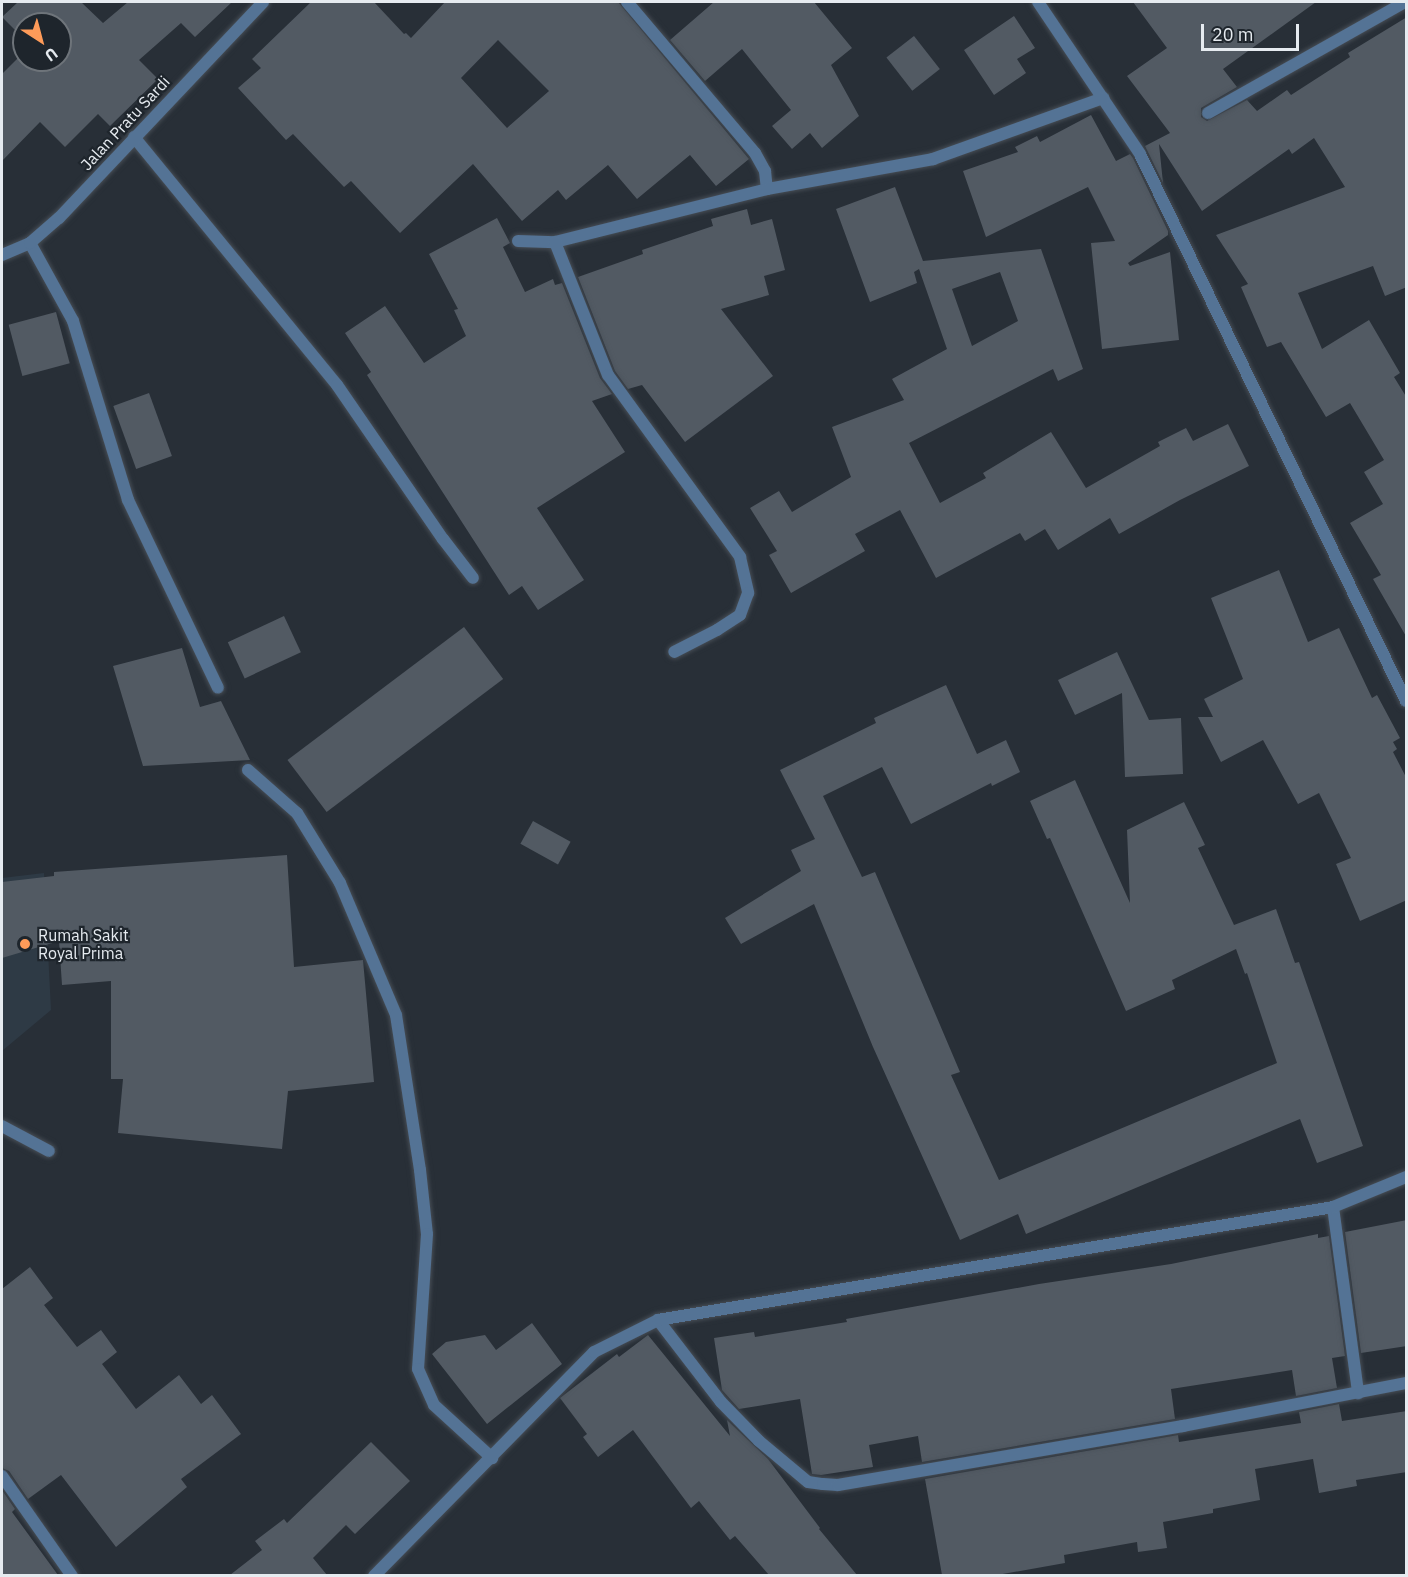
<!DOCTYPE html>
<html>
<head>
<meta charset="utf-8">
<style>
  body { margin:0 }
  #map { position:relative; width:1408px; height:1577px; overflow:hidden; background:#282f37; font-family:"IBM Plex Sans",sans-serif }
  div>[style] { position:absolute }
  .built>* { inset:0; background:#2e3a45 }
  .building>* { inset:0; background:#525a63; transform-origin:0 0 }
  .roads { filter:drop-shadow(0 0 2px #464d55) drop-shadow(0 0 2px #464d55) }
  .minor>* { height:12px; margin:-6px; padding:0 6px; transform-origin:6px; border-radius:6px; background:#547395 }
  .dots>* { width:16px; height:16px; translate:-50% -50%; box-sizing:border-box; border:3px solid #1e252c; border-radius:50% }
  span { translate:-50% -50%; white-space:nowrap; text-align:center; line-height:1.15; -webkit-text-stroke:4.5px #1e252c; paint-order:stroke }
  .street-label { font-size:16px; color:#e6ebf0 }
  .poi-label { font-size:16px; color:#e6ebf0 }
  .left { translate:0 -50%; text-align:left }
  .frame { position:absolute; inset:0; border:3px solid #e6ebf0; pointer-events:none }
  .north { position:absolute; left:12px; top:12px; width:60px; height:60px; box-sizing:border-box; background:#1e252c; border:2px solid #6e747a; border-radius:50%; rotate:144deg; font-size:16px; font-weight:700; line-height:24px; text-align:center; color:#e6ebf0 }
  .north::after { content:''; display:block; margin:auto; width:21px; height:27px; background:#fe9b59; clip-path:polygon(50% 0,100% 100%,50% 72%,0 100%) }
  .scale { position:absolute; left:1201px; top:24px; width:98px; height:27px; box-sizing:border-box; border:3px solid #e6ebf0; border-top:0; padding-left:8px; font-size:18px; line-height:21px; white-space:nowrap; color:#e6ebf0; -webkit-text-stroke:4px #1e252c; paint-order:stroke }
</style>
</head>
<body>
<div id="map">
  <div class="built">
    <div style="clip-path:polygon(44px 873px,51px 1010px,2px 1051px,2px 878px)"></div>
  </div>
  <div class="building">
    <div style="clip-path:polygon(18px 2px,81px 2px,103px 23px,128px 2px,232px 2px,195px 37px,181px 23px,139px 60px,158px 79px,110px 126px,98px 114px,65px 147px,40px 122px,2px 161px,2px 74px,24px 52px,24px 60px,60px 60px,60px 24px,24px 24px,24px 39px,2px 17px)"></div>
    <div style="clip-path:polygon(evenodd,311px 2px,374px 2px,404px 34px,406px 33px,411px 38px,445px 2px,618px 2px,749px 159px,716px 186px,690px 155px,637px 199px,608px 165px,566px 200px,558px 190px,522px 221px,473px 164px,400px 233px,351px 181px,344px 187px,293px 134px,286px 140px,238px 88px,261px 68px,252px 59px,311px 2px,498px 40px,549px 91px,507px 128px,461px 78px,498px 40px)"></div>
    <div style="clip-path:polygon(714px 2px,814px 2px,852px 48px,831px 65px,859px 116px,822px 148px,810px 133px,792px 149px,772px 126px,791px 110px,742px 49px,705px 81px,670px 40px)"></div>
    <div style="clip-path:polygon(1133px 2px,1316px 2px,1223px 69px,1237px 87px,1201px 108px,1201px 117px,1207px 121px,1247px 100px,1257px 111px,1287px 90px,1291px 95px,1350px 57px,1348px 53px,1407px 17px,1407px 287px,1385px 296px,1373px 266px,1298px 293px,1322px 349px,1369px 320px,1400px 373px,1394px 377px,1407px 398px,1407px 638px,1373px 579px,1381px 575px,1350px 523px,1383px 504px,1364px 472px,1384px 460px,1350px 403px,1326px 417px,1281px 342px,1267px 347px,1241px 287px,1248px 284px,1216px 235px,1345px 187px,1314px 138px,1292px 154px,1289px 149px,1202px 211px,1159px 144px,1163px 183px,1145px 146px,1170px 133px,1127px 76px,1167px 48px)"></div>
    <div style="clip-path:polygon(1014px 16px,1035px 48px,1017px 59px,1026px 73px,994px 95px,964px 50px)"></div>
    <div style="left:914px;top:36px;width:42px;height:35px;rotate:52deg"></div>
    <div style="clip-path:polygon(1091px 115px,1116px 161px,1130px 154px,1133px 158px,1168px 231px,1168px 235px,1128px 263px,1130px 266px,1170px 252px,1179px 340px,1102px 349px,1091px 243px,1115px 241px,1088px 187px,986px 237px,963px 171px,1018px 152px,1015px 147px,1037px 136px,1040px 142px)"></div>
    <div style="clip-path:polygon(evenodd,895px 187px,923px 261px,1041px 249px,1083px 369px,1058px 381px,1053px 369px,909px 443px,940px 503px,986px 478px,983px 473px,1051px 432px,1086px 488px,1160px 446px,1158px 442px,1186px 428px,1193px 441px,1228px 424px,1249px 466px,1180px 500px,1119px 534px,1110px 518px,1058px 550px,1045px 529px,1025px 541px,1020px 533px,936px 578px,900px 510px,855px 534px,865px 551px,791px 593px,769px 555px,777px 551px,750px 508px,779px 491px,792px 512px,851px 477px,832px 427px,904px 400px,892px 379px,947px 349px,919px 269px,914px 272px,917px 283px,870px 302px,836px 209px,895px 187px,1000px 272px,1018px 321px,972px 346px,952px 289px,1000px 272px)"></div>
    <div style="clip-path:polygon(747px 209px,751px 225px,772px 219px,785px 270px,764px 276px,769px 295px,721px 309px,773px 376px,685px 442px,642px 385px,628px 389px,615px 371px,578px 277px,643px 254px,642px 250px,713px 226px,711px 219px)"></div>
    <div style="clip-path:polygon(497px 218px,510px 243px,503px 247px,525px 292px,553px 279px,555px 285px,562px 283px,600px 378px,612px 394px,592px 401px,625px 452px,537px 508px,584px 580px,538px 610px,522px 586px,509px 595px,367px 375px,371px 372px,345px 333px,385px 306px,424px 363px,466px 336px,454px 310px,458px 309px,429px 254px)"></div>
    <div style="left:56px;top:312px;width:53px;height:49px;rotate:75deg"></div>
    <div style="left:149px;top:393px;width:67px;height:38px;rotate:70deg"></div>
    <div style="clip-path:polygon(1279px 570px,1308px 642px,1339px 628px,1372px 698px,1377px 695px,1400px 738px,1393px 742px,1397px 749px,1393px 752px,1407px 779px,1407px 900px,1360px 921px,1336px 864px,1351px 858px,1319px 793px,1298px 804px,1263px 740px,1221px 762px,1198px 717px,1213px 717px,1204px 699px,1243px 679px,1211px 598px)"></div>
    <div style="left:284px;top:616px;width:40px;height:62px;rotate:65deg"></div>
    <div style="left:464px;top:627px;width:65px;height:221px;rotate:53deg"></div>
    <div style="clip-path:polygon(182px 648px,200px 707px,221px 701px,250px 760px,143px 766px,113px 666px)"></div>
    <div style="clip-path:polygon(1117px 652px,1149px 720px,1181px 718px,1183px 774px,1125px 777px,1122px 693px,1075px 715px,1058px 680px)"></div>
    <div style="clip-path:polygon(946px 685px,977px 754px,1006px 740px,1020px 772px,992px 786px,991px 783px,911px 824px,882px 767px,823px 796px,862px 877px,875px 872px,960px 1072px,951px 1075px,999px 1180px,1277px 1063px,1247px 973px,1245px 974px,1236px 949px,1172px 980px,1175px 989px,1126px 1011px,1050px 838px,1047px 839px,1030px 801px,1075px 780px,1130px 903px,1127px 830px,1184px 802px,1205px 845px,1198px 848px,1234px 925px,1276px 909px,1295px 963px,1299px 962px,1363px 1146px,1317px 1163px,1300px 1119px,1026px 1234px,1018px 1214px,960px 1240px,873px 1047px,814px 904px,741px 944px,725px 918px,801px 871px,791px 850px,815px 839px,780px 770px,876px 723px,874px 718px)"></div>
    <div style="left:533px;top:821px;width:43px;height:26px;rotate:29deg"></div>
    <div style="clip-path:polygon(287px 855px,294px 967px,363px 960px,374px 1082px,288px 1091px,282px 1149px,118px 1133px,123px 1079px,111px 1079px,111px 981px,62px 985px,59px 941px,2px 958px,2px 882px,54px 876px,54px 872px)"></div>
    <div style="clip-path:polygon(1407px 1220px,1407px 1346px,1361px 1353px,1345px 1232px)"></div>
    <div style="clip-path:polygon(1318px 1234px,1318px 1238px,1329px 1236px,1345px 1356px,1332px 1358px,1337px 1388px,1296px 1396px,1292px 1370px,1171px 1389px,1175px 1419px,922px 1462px,918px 1436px,869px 1445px,873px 1467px,821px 1475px,812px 1474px,800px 1399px,739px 1409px,722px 1390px,714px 1338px,754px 1332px,755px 1337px,847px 1322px,846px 1319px,1039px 1284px,1171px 1264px)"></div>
    <div style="clip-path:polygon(30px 1267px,53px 1298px,44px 1305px,77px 1347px,101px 1330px,117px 1352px,102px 1364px,136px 1409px,179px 1375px,201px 1404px,212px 1395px,241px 1434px,181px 1479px,187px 1487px,116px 1547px,61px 1475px,28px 1499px,9px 1471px,2px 1468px,2px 1289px)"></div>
    <div style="clip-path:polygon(532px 1323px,562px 1364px,487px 1424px,432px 1354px,446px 1342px,485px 1335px,496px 1350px)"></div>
    <div style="clip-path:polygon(648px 1335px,730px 1436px,727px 1420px,768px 1459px,820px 1528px,819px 1529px,857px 1575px,769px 1575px,735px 1536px,730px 1540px,699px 1501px,691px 1508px,633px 1430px,598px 1457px,583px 1437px,587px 1434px,560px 1398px,617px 1354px,619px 1357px)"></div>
    <div style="clip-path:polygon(1339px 1404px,1342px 1421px,1407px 1411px,1407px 1472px,1356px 1480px,1357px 1486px,1319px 1493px,1313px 1459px,1255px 1469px,1260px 1500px,1213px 1509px,1213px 1513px,1163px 1522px,1167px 1548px,1138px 1552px,1137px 1542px,1064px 1555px,1065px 1563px,997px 1575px,942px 1575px,925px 1479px,1178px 1435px,1179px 1442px,1301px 1423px,1299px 1412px)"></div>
    <div style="clip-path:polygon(371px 1442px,410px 1481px,355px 1534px,346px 1525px,313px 1558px,327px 1575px,230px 1575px,262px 1550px,255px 1541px,284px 1519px,287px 1523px)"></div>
    <div style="clip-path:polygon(2px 1490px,15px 1509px,12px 1512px,58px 1575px,2px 1575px)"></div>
  </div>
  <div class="roads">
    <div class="minor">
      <div style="left:627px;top:2px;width:198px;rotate:49.7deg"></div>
      <div style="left:755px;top:153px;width:21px;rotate:61deg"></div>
      <div style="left:765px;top:171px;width:18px;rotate:84deg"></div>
      <div style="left:1038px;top:2px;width:183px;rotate:56.1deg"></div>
      <div style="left:1140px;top:154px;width:608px;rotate:64.07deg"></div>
      <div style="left:1208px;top:113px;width:226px;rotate:-29.4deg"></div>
      <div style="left:134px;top:137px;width:320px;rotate:50.7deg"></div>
      <div style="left:337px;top:385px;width:187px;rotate:55.5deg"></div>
      <div style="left:443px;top:539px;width:49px;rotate:52.4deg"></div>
      <div style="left:518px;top:241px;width:37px;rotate:2deg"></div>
      <div style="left:555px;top:242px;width:219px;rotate:-14deg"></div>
      <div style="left:767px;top:189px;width:169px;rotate:-10.2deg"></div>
      <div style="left:933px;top:159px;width:181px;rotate:-19.7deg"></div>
      <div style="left:555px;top:242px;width:143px;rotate:68.3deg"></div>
      <div style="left:608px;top:375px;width:225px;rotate:54deg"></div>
      <div style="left:740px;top:557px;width:37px;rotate:77deg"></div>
      <div style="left:748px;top:593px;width:23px;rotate:110deg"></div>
      <div style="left:740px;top:615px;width:27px;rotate:147deg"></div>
      <div style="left:717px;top:630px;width:48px;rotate:152.9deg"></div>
      <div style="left:30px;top:243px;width:89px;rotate:61.1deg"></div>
      <div style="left:73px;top:321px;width:187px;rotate:72.9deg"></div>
      <div style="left:128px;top:500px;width:208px;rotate:64.4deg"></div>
      <div style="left:2px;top:255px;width:30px;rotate:-23deg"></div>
      <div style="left:30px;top:243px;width:38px;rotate:-41deg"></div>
      <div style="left:59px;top:218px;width:297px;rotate:-46.6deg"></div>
      <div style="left:248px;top:770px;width:65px;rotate:41.3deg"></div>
      <div style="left:297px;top:813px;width:82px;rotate:58.4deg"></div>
      <div style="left:340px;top:883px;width:143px;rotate:67deg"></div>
      <div style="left:396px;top:1015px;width:157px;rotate:81.2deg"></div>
      <div style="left:420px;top:1170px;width:64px;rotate:83.8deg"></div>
      <div style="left:427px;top:1234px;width:135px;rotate:93.8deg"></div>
      <div style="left:418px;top:1369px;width:39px;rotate:66deg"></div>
      <div style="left:434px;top:1405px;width:79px;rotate:42.4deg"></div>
      <div style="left:2px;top:1126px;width:53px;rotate:28deg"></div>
      <div style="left:1333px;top:1207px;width:188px;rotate:82.3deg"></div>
      <div style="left:658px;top:1320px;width:103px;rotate:52.5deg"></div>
      <div style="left:721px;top:1402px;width:54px;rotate:45.7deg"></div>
      <div style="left:759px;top:1441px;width:64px;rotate:39.9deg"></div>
      <div style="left:808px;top:1482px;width:15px;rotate:8deg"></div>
      <div style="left:823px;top:1484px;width:15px;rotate:4deg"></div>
      <div style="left:838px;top:1485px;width:350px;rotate:-9.7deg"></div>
      <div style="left:1183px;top:1426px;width:227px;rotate:-10.9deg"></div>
      <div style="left:2px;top:1476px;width:122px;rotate:55deg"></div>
      <div style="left:374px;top:1576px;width:314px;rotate:-45.5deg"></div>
      <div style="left:594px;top:1352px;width:72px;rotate:-26.6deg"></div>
      <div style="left:658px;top:1320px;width:684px;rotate:-9.5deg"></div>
      <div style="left:1333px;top:1207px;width:79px;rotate:-22.3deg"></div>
    </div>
  </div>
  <div class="dots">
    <div style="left:25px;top:944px;background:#fe9b59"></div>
  </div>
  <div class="street-label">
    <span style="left:125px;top:123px;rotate:-47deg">Jalan Pratu Sardi</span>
  </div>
  <div class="poi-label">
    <span class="left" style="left:38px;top:944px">Rumah Sakit<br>Royal Prima</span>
  </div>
  <div class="frame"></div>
  <div class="north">U</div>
  <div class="scale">20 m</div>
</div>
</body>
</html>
